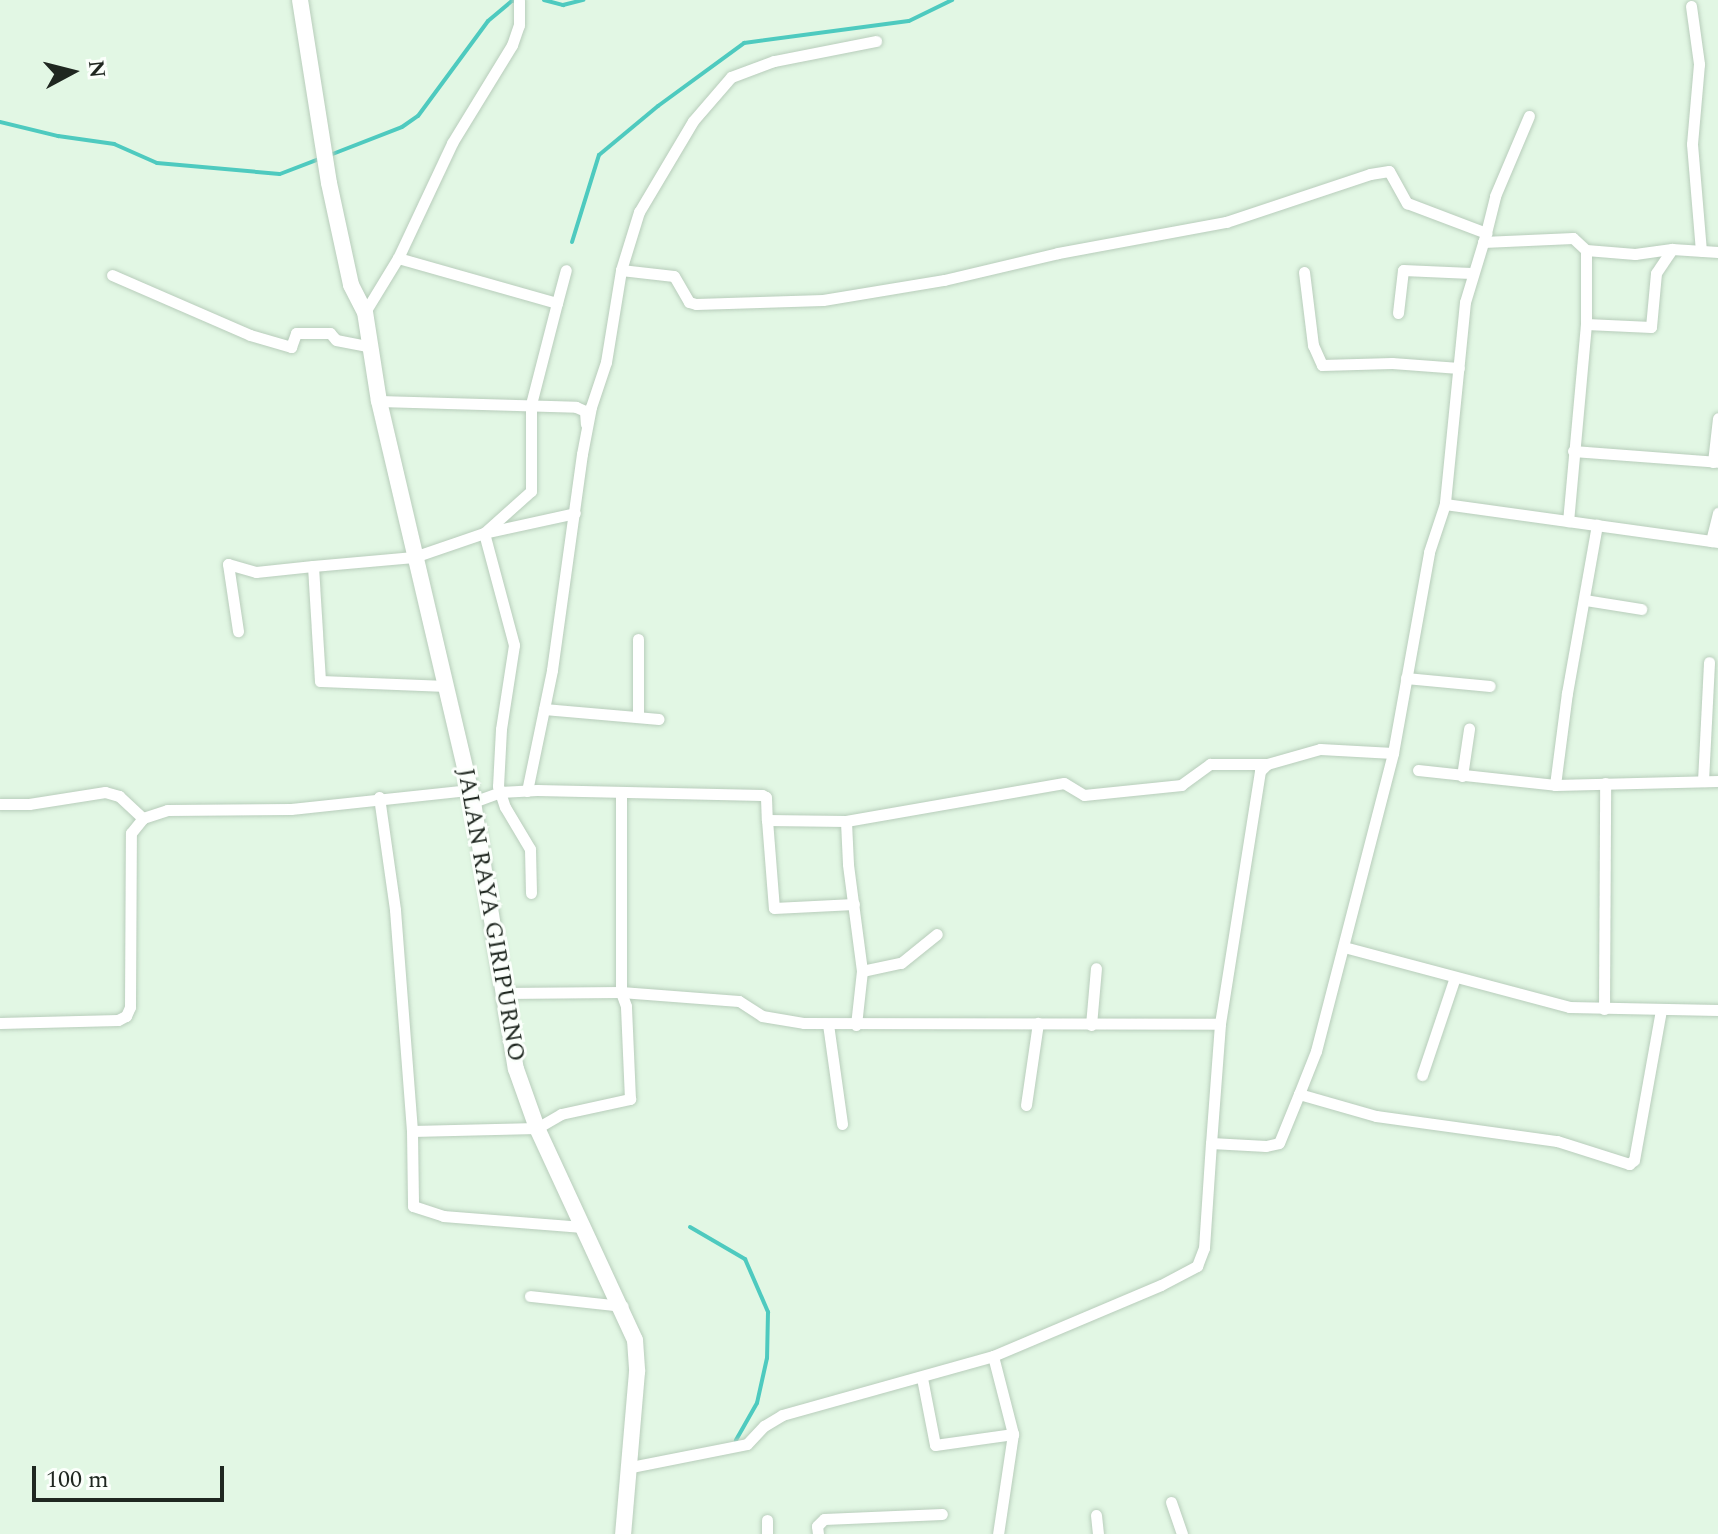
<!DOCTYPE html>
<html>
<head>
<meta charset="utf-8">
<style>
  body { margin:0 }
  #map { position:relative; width:1718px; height:1534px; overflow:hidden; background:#e2f7e4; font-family:Spectral,serif }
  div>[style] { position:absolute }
  .stream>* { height:4px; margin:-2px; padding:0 2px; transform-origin:2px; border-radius:2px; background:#4ecabf }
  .roads { filter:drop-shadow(0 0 2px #b8cdbb) drop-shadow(0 0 2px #b8cdbb) }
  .street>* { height:11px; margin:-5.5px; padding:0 5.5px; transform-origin:5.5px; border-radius:5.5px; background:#fff }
  .secondary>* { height:16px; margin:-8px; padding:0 8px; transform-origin:8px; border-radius:8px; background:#fff }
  span { translate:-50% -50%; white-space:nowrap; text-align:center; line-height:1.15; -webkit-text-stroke:6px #fbfffb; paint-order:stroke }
  .street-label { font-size:24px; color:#1f2720 }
  .north { position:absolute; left:32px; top:32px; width:80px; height:80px; -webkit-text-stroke:6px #fbfffb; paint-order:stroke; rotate:83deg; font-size:22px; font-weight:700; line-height:32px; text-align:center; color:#1f2720 }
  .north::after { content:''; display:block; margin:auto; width:28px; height:36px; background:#1f2720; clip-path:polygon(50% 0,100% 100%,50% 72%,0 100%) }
  .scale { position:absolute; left:32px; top:1466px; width:192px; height:36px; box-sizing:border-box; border:4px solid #1f2720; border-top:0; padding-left:10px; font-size:24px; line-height:28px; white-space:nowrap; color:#1f2720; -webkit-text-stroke:6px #fbfffb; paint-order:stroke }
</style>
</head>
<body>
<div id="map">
  <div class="stream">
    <div style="left:544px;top:0;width:20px;rotate:15deg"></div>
    <div style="left:563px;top:5px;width:21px;rotate:-14deg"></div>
    <div style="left:0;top:122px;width:60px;rotate:13.6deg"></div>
    <div style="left:58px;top:136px;width:57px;rotate:8.1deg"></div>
    <div style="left:114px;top:144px;width:47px;rotate:23.8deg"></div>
    <div style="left:157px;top:163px;width:123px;rotate:5.1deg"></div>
    <div style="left:280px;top:174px;width:45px;rotate:-20.9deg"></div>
    <div style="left:330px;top:155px;width:77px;rotate:-21.3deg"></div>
    <div style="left:402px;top:127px;width:19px;rotate:-35deg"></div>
    <div style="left:418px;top:116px;width:118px;rotate:-53.6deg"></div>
    <div style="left:488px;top:21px;width:31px;rotate:-40deg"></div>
    <div style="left:512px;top:1px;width:5px;rotate:-11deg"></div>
    <div style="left:572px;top:242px;width:91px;rotate:-72.8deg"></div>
    <div style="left:599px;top:155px;width:77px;rotate:-39.7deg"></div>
    <div style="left:658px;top:106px;width:107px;rotate:-36.2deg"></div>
    <div style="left:744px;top:43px;width:166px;rotate:-7.6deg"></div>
    <div style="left:909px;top:21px;width:48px;rotate:-26deg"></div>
    <div style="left:690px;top:1227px;width:64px;rotate:30.2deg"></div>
    <div style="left:745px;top:1259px;width:58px;rotate:66.5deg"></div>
    <div style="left:768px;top:1312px;width:46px;rotate:91.2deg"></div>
    <div style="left:767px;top:1358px;width:46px;rotate:102.5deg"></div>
    <div style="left:757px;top:1403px;width:43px;rotate:119.6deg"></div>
  </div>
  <div class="roads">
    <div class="street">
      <div style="left:1691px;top:6px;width:59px;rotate:82.1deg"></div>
      <div style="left:1699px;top:64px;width:80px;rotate:95deg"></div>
      <div style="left:1692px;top:144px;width:107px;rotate:85.2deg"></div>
      <div style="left:1486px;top:233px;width:38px;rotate:-76deg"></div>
      <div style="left:1495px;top:196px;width:87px;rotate:-67deg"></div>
      <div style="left:1483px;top:242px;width:90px;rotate:-2.5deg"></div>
      <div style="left:1573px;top:238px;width:18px;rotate:43deg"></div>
      <div style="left:1586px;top:250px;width:74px;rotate:90deg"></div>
      <div style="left:1586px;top:324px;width:198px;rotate:95.2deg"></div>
      <div style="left:1586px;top:250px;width:49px;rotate:4.7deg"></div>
      <div style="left:1635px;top:254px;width:37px;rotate:-8deg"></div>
      <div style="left:1672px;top:249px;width:46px;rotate:3.7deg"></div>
      <div style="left:398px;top:258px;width:165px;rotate:15.8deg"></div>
      <div style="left:557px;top:303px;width:104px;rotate:104.4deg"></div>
      <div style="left:531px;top:404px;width:87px;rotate:90deg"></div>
      <div style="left:531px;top:491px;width:63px;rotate:138.2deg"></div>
      <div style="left:484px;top:533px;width:116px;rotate:75deg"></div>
      <div style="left:514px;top:645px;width:85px;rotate:98.8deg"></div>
      <div style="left:501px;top:729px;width:57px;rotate:93deg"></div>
      <div style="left:498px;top:786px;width:22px;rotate:72deg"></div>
      <div style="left:505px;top:807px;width:49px;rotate:59.2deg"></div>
      <div style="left:530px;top:849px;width:44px;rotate:88.7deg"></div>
      <div style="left:621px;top:270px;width:61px;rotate:-72.8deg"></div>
      <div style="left:639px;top:212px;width:106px;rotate:-59.3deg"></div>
      <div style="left:693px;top:121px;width:58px;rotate:-49.2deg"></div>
      <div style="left:731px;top:77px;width:46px;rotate:-20.4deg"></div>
      <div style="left:774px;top:61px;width:104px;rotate:-11.1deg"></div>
      <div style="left:1304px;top:272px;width:74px;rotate:83deg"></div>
      <div style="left:1313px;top:345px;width:22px;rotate:66deg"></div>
      <div style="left:1322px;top:365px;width:70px;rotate:-1.6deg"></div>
      <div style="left:1392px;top:363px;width:67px;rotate:4.3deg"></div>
      <div style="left:112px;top:275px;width:150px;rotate:23.5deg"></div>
      <div style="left:250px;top:335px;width:43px;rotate:16.3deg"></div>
      <div style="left:291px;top:347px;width:15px;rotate:-70deg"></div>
      <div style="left:296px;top:333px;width:34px"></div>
      <div style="left:330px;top:333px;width:9px;rotate:49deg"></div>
      <div style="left:336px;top:340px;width:36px;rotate:11deg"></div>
      <div style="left:557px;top:303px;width:34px;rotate:-75deg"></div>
      <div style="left:365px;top:312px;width:63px;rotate:-58.6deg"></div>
      <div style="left:398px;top:258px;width:127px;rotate:-64.8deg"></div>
      <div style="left:452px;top:143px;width:115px;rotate:-58.5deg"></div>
      <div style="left:512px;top:45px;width:21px;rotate:-71deg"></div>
      <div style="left:519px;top:25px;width:25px;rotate:-90deg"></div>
      <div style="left:1398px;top:313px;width:43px;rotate:-83.4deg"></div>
      <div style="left:1403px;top:270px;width:68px;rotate:2.5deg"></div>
      <div style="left:1586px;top:324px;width:65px;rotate:2.6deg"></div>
      <div style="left:1651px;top:327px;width:54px;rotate:-84.7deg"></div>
      <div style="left:1656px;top:273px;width:29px;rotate:-56deg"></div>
      <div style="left:379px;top:401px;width:197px;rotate:1.7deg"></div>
      <div style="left:576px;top:407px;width:10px;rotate:24deg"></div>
      <div style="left:585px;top:411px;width:13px;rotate:86deg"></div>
      <div style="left:1573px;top:451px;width:145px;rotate:4.3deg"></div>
      <div style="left:1713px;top:462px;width:44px;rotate:-83.5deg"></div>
      <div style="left:1711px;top:541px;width:29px;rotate:-76deg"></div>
      <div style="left:228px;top:564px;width:29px;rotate:16deg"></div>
      <div style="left:256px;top:572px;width:57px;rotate:-6deg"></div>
      <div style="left:228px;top:564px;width:68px;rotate:81.5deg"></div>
      <div style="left:1585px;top:600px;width:57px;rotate:9.1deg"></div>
      <div style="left:1406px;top:678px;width:84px;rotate:5.4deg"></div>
      <div style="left:447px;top:686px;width:127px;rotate:-177.7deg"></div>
      <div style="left:320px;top:681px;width:115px;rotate:-93.5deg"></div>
      <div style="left:313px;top:566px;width:101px;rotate:-5.1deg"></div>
      <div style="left:414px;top:557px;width:74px;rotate:-18.9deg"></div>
      <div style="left:484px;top:533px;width:93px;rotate:-12.4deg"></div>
      <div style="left:544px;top:709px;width:115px;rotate:5deg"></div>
      <div style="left:638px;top:717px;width:78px;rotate:-90deg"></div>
      <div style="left:1393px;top:753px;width:204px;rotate:-79.8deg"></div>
      <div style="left:1429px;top:552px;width:51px;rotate:-71.6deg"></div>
      <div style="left:1445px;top:504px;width:276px;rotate:7.9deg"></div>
      <div style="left:1418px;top:770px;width:138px;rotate:6.2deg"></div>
      <div style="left:1555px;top:785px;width:163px;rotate:-1.4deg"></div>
      <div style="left:1462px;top:776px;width:48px;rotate:-81.5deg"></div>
      <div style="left:1703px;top:781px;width:119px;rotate:-87.1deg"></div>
      <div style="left:1555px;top:785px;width:93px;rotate:-82.6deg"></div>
      <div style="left:1567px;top:693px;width:171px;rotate:-79.9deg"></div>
      <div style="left:527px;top:791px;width:124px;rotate:-78.3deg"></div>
      <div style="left:552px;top:670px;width:218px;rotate:-82.1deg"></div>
      <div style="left:582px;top:454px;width:48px;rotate:-79.2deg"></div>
      <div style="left:591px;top:407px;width:47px;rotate:-71.6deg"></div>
      <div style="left:606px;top:362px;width:93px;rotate:-80.7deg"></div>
      <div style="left:621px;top:270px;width:53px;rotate:6.5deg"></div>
      <div style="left:674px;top:276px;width:30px;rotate:60deg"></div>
      <div style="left:689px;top:302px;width:7px;rotate:16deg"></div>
      <div style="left:696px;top:304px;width:127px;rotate:-1.8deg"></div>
      <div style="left:823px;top:300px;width:123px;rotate:-9.4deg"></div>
      <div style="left:944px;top:280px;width:117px;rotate:-13.3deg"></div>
      <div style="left:1058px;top:253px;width:171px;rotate:-10.5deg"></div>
      <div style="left:1226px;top:222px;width:152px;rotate:-18.4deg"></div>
      <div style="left:1370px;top:174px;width:19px;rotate:-9deg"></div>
      <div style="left:1389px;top:171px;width:37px;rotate:61deg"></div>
      <div style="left:1407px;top:203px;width:85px;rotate:20.8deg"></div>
      <div style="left:1486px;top:233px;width:72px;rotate:106.9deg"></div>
      <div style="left:1465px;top:302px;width:203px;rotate:95.7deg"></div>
      <div style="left:379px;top:797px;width:114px;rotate:81.9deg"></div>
      <div style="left:395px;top:910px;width:222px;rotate:85.6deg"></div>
      <div style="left:412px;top:1131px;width:75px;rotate:89.2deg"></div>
      <div style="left:413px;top:1206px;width:32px;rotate:18deg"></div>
      <div style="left:443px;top:1216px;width:140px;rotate:4.5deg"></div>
      <div style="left:473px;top:802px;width:29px;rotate:-20deg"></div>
      <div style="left:500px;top:792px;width:37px;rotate:-3deg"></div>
      <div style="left:537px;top:790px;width:225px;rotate:1.3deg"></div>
      <div style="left:762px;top:795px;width:4px;rotate:27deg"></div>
      <div style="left:766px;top:797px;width:23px;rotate:88deg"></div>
      <div style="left:767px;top:820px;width:79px;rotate:0.7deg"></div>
      <div style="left:0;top:804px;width:29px"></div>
      <div style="left:29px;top:804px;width:77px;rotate:-9deg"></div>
      <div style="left:105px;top:792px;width:15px;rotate:16deg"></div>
      <div style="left:119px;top:796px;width:33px;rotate:43deg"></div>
      <div style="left:767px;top:820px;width:88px;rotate:85.5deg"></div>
      <div style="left:774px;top:908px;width:80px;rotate:-2.9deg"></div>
      <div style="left:1344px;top:947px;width:233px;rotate:14.9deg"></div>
      <div style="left:1569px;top:1007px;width:149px;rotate:1.2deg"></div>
      <div style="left:862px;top:971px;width:40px;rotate:-12deg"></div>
      <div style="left:901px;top:963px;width:46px;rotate:-38.9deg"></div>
      <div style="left:502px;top:993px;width:119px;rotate:-0.5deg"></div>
      <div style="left:621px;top:992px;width:118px;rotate:4.4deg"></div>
      <div style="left:739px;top:1001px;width:27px;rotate:33deg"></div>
      <div style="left:762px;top:1016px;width:43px;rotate:9.5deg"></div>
      <div style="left:804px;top:1023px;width:416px;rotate:0.1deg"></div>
      <div style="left:1604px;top:1009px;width:226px;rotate:-89.7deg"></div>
      <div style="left:0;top:1023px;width:118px;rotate:-1.5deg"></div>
      <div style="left:118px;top:1020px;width:9px;rotate:-27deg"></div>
      <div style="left:126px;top:1016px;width:10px;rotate:-66deg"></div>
      <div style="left:130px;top:1007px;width:174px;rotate:-89.7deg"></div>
      <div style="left:131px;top:833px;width:19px;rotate:-51deg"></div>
      <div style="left:143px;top:818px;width:25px;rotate:-18deg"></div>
      <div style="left:167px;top:810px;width:124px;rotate:-0.5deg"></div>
      <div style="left:291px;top:809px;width:180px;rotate:-6.1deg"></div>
      <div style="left:828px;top:1024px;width:101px;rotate:82deg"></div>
      <div style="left:856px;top:1025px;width:54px;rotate:-83.7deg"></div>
      <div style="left:862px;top:971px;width:108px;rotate:-97.5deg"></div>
      <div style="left:848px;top:864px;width:43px;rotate:-92.7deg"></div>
      <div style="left:846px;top:821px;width:221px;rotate:-9.9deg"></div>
      <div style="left:1064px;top:783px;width:23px;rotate:31deg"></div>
      <div style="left:1084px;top:795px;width:98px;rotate:-5.9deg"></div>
      <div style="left:1181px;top:785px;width:36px;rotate:-36deg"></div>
      <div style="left:1210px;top:764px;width:57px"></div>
      <div style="left:1091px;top:1025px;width:57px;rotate:-85deg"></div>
      <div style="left:1422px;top:1075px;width:103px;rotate:-71.4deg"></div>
      <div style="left:1299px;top:1094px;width:80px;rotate:15.9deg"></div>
      <div style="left:1376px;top:1116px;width:183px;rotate:7.9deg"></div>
      <div style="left:1557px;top:1141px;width:76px;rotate:17.7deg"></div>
      <div style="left:1629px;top:1164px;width:6px;rotate:-39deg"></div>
      <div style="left:1634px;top:1160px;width:152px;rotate:-79.8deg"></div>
      <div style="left:1026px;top:1105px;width:83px;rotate:-81.7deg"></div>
      <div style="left:412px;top:1131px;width:125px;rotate:-1.4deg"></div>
      <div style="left:537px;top:1128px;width:28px;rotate:-30deg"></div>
      <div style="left:561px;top:1114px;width:71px;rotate:-12.3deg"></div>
      <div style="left:630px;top:1099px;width:93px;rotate:-92.5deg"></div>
      <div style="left:626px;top:1006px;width:15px;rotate:-110deg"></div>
      <div style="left:621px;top:992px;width:200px;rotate:-90deg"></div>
      <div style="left:530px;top:1296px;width:93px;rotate:6.2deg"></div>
      <div style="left:993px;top:1356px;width:81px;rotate:75.6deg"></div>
      <div style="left:1013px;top:1434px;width:101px;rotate:98.5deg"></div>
      <div style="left:922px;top:1378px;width:68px;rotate:79deg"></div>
      <div style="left:935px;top:1445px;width:79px;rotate:-8deg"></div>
      <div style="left:626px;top:1468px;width:123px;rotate:-11.2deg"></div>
      <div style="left:747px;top:1444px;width:25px;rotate:-47deg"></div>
      <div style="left:764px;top:1426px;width:21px;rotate:-31deg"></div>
      <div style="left:782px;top:1415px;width:219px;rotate:-15.6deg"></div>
      <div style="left:993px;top:1356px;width:182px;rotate:-22.9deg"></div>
      <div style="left:1161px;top:1285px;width:41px;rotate:-27.8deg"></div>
      <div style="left:1197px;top:1266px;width:19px;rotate:-69deg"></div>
      <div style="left:1204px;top:1248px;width:105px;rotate:-86.2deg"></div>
      <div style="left:1211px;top:1143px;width:55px;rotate:3.1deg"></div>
      <div style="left:1266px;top:1146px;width:13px;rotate:-13deg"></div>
      <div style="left:1279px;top:1143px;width:53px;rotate:-67.8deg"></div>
      <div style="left:1299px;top:1094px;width:46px;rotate:-68.4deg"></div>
      <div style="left:1316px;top:1051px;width:308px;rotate:-75.5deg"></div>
      <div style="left:1393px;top:753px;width:73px;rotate:-176.9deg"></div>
      <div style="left:1320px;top:749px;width:55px;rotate:164.2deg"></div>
      <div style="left:1267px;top:764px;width:10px;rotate:135deg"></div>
      <div style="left:1260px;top:771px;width:256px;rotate:99deg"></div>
      <div style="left:1220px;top:1024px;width:119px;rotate:94.3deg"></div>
      <div style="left:1171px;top:1502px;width:34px;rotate:71deg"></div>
      <div style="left:1096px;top:1515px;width:19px;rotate:84deg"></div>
      <div style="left:767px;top:1520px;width:14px;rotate:90deg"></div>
      <div style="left:818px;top:1534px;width:8px;rotate:-97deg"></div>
      <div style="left:817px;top:1526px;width:10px;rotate:-45deg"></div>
      <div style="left:824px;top:1519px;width:118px;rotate:-2.4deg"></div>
    </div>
    <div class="secondary">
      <div style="left:300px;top:0;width:185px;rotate:81deg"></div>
      <div style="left:329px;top:183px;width:104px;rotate:77.8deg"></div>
      <div style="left:351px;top:285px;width:30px;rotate:63deg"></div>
      <div style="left:365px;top:312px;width:90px;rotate:81.1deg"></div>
      <div style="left:379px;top:401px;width:412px;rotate:76.8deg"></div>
      <div style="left:473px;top:802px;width:270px;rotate:80.9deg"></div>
      <div style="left:516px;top:1069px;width:63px;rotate:70.4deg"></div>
      <div style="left:537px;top:1128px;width:234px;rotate:65.2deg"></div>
      <div style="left:635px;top:1340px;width:32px;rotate:86deg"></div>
      <div style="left:637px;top:1372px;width:163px;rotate:94.9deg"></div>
    </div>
  </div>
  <div class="street-label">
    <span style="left:490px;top:915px;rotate:80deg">JALAN RAYA GIRIPURNO</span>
  </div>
  <div class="north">N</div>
  <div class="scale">100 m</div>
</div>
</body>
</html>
